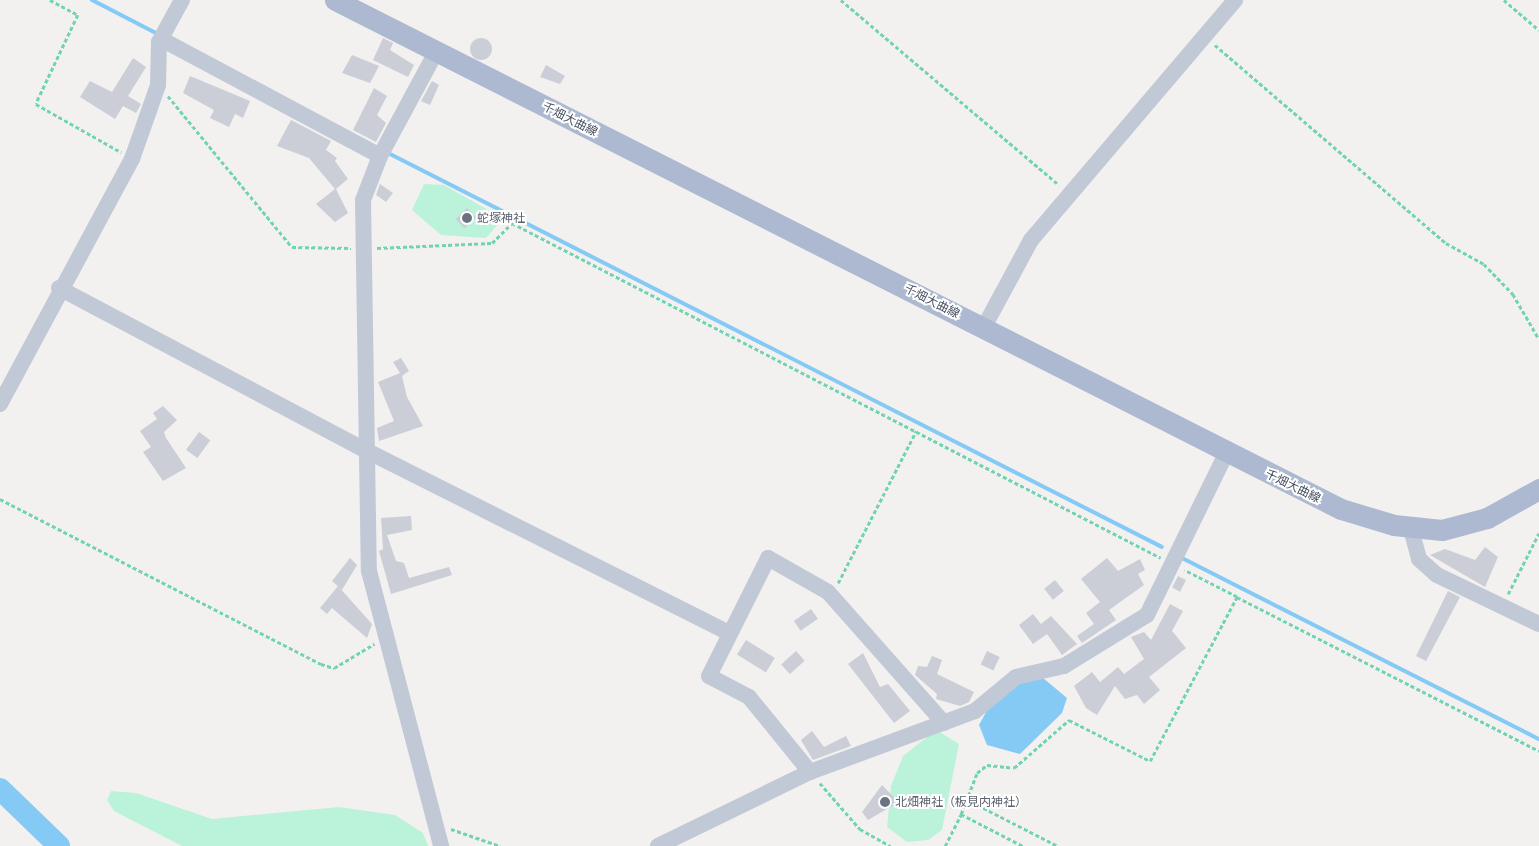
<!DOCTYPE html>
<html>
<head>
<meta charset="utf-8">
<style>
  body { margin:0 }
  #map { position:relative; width:1539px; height:846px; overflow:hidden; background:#f3f0f0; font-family:"Noto Sans","Noto Sans JP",sans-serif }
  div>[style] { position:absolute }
  .green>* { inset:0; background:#bbf3da }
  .water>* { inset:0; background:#85caf4 }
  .stream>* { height:4px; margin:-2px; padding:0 2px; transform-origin:2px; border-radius:2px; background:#85caf4 }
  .river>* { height:22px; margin:-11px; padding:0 11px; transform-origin:11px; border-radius:11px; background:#85caf4 }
  .building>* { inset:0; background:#cbced6; transform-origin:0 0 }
  .round { border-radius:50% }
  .path>* { height:2.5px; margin-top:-1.25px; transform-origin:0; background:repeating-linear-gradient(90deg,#70d4b3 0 4px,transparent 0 6.5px) }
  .minor>* { height:16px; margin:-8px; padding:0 8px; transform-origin:8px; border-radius:8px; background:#c2c9d6 }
  .major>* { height:21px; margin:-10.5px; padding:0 10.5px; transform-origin:10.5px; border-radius:10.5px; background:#adb9d1 }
  .dots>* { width:14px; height:14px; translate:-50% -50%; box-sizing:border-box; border:2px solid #fff; border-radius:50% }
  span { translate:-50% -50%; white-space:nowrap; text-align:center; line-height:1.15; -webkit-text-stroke:4px #fff; paint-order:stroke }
  .street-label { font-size:12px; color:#464f5f }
  .worship-label { font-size:12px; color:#5b616d }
  .left { translate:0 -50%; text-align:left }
</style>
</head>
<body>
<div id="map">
  <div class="green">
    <div style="clip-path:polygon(424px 184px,444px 185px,490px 211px,499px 223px,486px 238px,441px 235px,412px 210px)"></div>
    <div style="clip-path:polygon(936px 730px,959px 744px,942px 830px,928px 840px,907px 842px,887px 827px,891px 786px,903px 756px)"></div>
    <div style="clip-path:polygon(111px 791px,136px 793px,212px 819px,339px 807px,395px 815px,423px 833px,428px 846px,182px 846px,114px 811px,107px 800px)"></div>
  </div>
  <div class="water">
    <div style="clip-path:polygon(1028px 676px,1043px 678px,1067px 698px,1062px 713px,1020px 754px,987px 745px,979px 725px,991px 703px)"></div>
  </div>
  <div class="stream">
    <div style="left:92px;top:0;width:74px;rotate:27.3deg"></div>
    <div style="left:390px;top:154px;width:866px;rotate:26.98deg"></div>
    <div style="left:1180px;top:557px;width:402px;rotate:26.9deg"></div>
    <div style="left:52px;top:846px;width:5px;rotate:-68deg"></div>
  </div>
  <div class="river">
    <div style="left:0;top:789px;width:82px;rotate:44deg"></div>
  </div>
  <div class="building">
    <div style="clip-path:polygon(383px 38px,393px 43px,390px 50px,414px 65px,408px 77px,373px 60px)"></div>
    <div class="round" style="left:470px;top:38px;width:22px;height:22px"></div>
    <div style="clip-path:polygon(352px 55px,379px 66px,370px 83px,342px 73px)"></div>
    <div style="clip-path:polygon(133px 58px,146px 67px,128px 96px,141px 104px,136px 113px,123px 106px,115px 119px,80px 97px,90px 81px,112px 92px)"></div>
    <div style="clip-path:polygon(546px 65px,565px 76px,560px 84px,540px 77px)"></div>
    <div style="clip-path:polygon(190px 76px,250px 101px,243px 118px,235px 114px,229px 127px,210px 118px,214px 110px,183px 93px)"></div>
    <div style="clip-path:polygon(432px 81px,439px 85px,430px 105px,421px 101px)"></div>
    <div style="clip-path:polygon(374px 88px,387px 96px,377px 115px,386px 123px,376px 142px,353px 130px)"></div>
    <div style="clip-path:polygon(291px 120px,331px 141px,326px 150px,337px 158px,335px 161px,348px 179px,336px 189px,348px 213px,335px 222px,316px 204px,335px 189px,309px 158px,277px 146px)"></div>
    <div style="clip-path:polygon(380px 184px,393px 193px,386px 202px,376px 195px)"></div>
    <div style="left:467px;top:208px;width:13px;height:16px;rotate:45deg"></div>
    <div style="clip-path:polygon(401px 358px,409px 371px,402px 376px,407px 397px,423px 426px,379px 441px,377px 428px,394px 421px,378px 382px,400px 373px,393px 362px)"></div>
    <div style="clip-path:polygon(163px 406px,177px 420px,164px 432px,166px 438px,186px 468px,163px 481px,143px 452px,151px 447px,140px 431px,157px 419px,153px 413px)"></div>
    <div style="left:199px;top:432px;width:14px;height:22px;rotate:36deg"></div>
    <div style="clip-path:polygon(411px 516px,412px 530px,387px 535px,396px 561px,404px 563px,409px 578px,449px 567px,452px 575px,391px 594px,379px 551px,383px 549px,381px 518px)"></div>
    <div style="clip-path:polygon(1485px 547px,1498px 557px,1485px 587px,1430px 555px,1445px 549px,1475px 560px)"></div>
    <div style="clip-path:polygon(350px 558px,357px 565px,342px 590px,332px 581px)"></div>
    <div style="clip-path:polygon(1107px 558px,1118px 571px,1140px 559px,1145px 570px,1138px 574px,1144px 585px,1109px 610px,1116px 620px,1082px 643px,1077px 636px,1094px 624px,1086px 613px,1100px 602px,1081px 579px)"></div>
    <div style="left:1178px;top:576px;width:9px;height:13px;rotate:27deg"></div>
    <div style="left:1055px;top:580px;width:14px;height:14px;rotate:51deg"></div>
    <div style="clip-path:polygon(338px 586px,372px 624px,367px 638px,332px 608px,327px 614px,320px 608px)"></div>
    <div style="clip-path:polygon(1448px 591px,1460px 597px,1426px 661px,1416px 656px)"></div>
    <div style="clip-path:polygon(1170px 604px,1183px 611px,1172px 631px,1186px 648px,1149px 677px,1160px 690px,1144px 704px,1137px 695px,1125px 699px,1115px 686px,1097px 715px,1086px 708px,1074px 686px,1092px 672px,1100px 682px,1118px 667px,1124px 674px,1144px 659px,1131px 637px,1144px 632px,1151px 640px)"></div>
    <div style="left:811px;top:609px;width:12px;height:21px;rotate:55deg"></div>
    <div style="clip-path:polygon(1033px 614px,1041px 624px,1051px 616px,1077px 644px,1062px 655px,1047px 634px,1033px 644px,1019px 625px)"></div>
    <div style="left:746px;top:640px;width:34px;height:17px;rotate:32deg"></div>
    <div style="left:796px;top:651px;width:13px;height:20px;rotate:48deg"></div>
    <div style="left:987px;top:651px;width:14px;height:15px;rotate:25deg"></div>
    <div style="clip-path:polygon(863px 653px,880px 687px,888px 684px,910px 711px,894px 723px,848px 664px)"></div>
    <div style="clip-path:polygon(932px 656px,942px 660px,937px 674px,974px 692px,969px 702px,960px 706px,936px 699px,937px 694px,915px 675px,918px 666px,927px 667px)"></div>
    <div style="clip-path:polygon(812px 731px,824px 747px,846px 736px,851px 746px,813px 760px,801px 740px)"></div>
    <div style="clip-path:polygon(882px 785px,899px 802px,868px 820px,862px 812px)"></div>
  </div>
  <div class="path">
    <div style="left:50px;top:0;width:32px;rotate:28deg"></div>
    <div style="left:78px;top:15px;width:98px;rotate:115.3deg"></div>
    <div style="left:36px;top:104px;width:98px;rotate:29.5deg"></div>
    <div style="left:841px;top:0;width:286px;rotate:40.3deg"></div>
    <div style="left:1504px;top:0;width:46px;rotate:40.6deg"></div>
    <div style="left:1215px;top:45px;width:304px;rotate:40.6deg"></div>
    <div style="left:1446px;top:243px;width:43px;rotate:28.9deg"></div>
    <div style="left:1484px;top:264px;width:42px;rotate:46deg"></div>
    <div style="left:1513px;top:294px;width:52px;rotate:60deg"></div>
    <div style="left:168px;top:96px;width:195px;rotate:50.6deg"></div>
    <div style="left:292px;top:247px;width:59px;rotate:1deg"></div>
    <div style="left:377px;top:248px;width:115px;rotate:-2.5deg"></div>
    <div style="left:492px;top:243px;width:28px;rotate:-45deg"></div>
    <div style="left:512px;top:223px;width:730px;rotate:27.3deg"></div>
    <div style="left:0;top:499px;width:361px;rotate:27.2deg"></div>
    <div style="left:321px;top:664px;width:14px;rotate:17deg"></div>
    <div style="left:334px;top:668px;width:47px;rotate:-31deg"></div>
    <div style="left:838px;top:583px;width:171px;rotate:-62.8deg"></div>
    <div style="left:1508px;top:594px;width:68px;rotate:-63.1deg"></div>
    <div style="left:1237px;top:597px;width:339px;rotate:27deg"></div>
    <div style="left:820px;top:783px;width:61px;rotate:49deg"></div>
    <div style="left:860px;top:829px;width:35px;rotate:29deg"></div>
    <div style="left:966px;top:799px;width:103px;rotate:27.1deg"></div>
    <div style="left:961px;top:814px;width:44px;rotate:-68.7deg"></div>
    <div style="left:977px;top:773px;width:13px;rotate:-39deg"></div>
    <div style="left:987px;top:765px;width:27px;rotate:6deg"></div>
    <div style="left:1014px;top:768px;width:73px;rotate:-41.1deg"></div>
    <div style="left:1069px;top:720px;width:91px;rotate:26.8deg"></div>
    <div style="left:1150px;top:761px;width:186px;rotate:-62.1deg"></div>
    <div style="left:1237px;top:597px;width:59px;rotate:-153deg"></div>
    <div style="left:451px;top:829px;width:52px;rotate:19.1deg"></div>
    <div style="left:945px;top:846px;width:36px;rotate:-63deg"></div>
    <div style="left:961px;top:814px;width:70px;rotate:27.3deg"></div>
  </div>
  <div class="minor">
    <div style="left:161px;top:39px;width:248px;rotate:28.1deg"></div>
    <div style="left:436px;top:52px;width:118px;rotate:118.3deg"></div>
    <div style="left:380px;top:156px;width:47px;rotate:111.1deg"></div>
    <div style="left:363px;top:200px;width:371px;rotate:89.1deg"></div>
    <div style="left:369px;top:571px;width:284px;rotate:75.3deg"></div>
    <div style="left:59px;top:288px;width:348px;rotate:27.9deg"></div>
    <div style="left:367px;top:451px;width:405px;rotate:26.7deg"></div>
    <div style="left:984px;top:327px;width:99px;rotate:-61.6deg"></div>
    <div style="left:1031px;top:240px;width:315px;rotate:-49.6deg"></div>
    <div style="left:0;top:404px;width:278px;rotate:-61.7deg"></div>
    <div style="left:132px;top:159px;width:78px;rotate:-70.6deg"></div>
    <div style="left:158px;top:85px;width:43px;rotate:-88.7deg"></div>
    <div style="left:159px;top:42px;width:48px;rotate:-61.3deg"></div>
    <div style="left:1411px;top:529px;width:31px;rotate:75deg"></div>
    <div style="left:1419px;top:559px;width:24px;rotate:42deg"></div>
    <div style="left:1437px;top:575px;width:113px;rotate:25.7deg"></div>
    <div style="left:810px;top:772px;width:97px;rotate:-129.1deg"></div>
    <div style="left:749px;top:697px;width:45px;rotate:-152.3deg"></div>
    <div style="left:709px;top:676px;width:132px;rotate:-63.4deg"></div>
    <div style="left:768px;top:558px;width:69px;rotate:29.5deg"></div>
    <div style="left:828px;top:592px;width:175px;rotate:48.5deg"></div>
    <div style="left:658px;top:846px;width:169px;rotate:-26deg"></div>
    <div style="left:810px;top:772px;width:176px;rotate:-20.3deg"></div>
    <div style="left:975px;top:711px;width:53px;rotate:-39.7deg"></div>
    <div style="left:1016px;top:677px;width:49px;rotate:-12.9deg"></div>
    <div style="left:1064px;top:666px;width:97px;rotate:-31.6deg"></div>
    <div style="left:1147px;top:615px;width:182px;rotate:-63.9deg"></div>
  </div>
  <div class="major">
    <div style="left:335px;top:0;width:1127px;rotate:26.84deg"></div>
    <div style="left:1341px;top:509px;width:55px;rotate:16.8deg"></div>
    <div style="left:1394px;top:525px;width:48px;rotate:5.9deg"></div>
    <div style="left:1442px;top:530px;width:47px;rotate:-14.9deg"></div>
    <div style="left:1487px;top:518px;width:60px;rotate:-29.1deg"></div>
  </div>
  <div class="dots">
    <div style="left:467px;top:218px;background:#6b7280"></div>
    <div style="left:885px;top:802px;background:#6b7280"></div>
  </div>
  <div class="street-label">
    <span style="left:570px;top:119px;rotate:27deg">千畑大曲線</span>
    <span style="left:932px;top:301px;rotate:27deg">千畑大曲線</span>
    <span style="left:1293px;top:486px;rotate:26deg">千畑大曲線</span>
  </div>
  <div class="worship-label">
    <span class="left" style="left:477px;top:218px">蛇塚神社</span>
    <span class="left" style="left:895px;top:802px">北畑神社（板見内神社）</span>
  </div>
</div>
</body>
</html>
